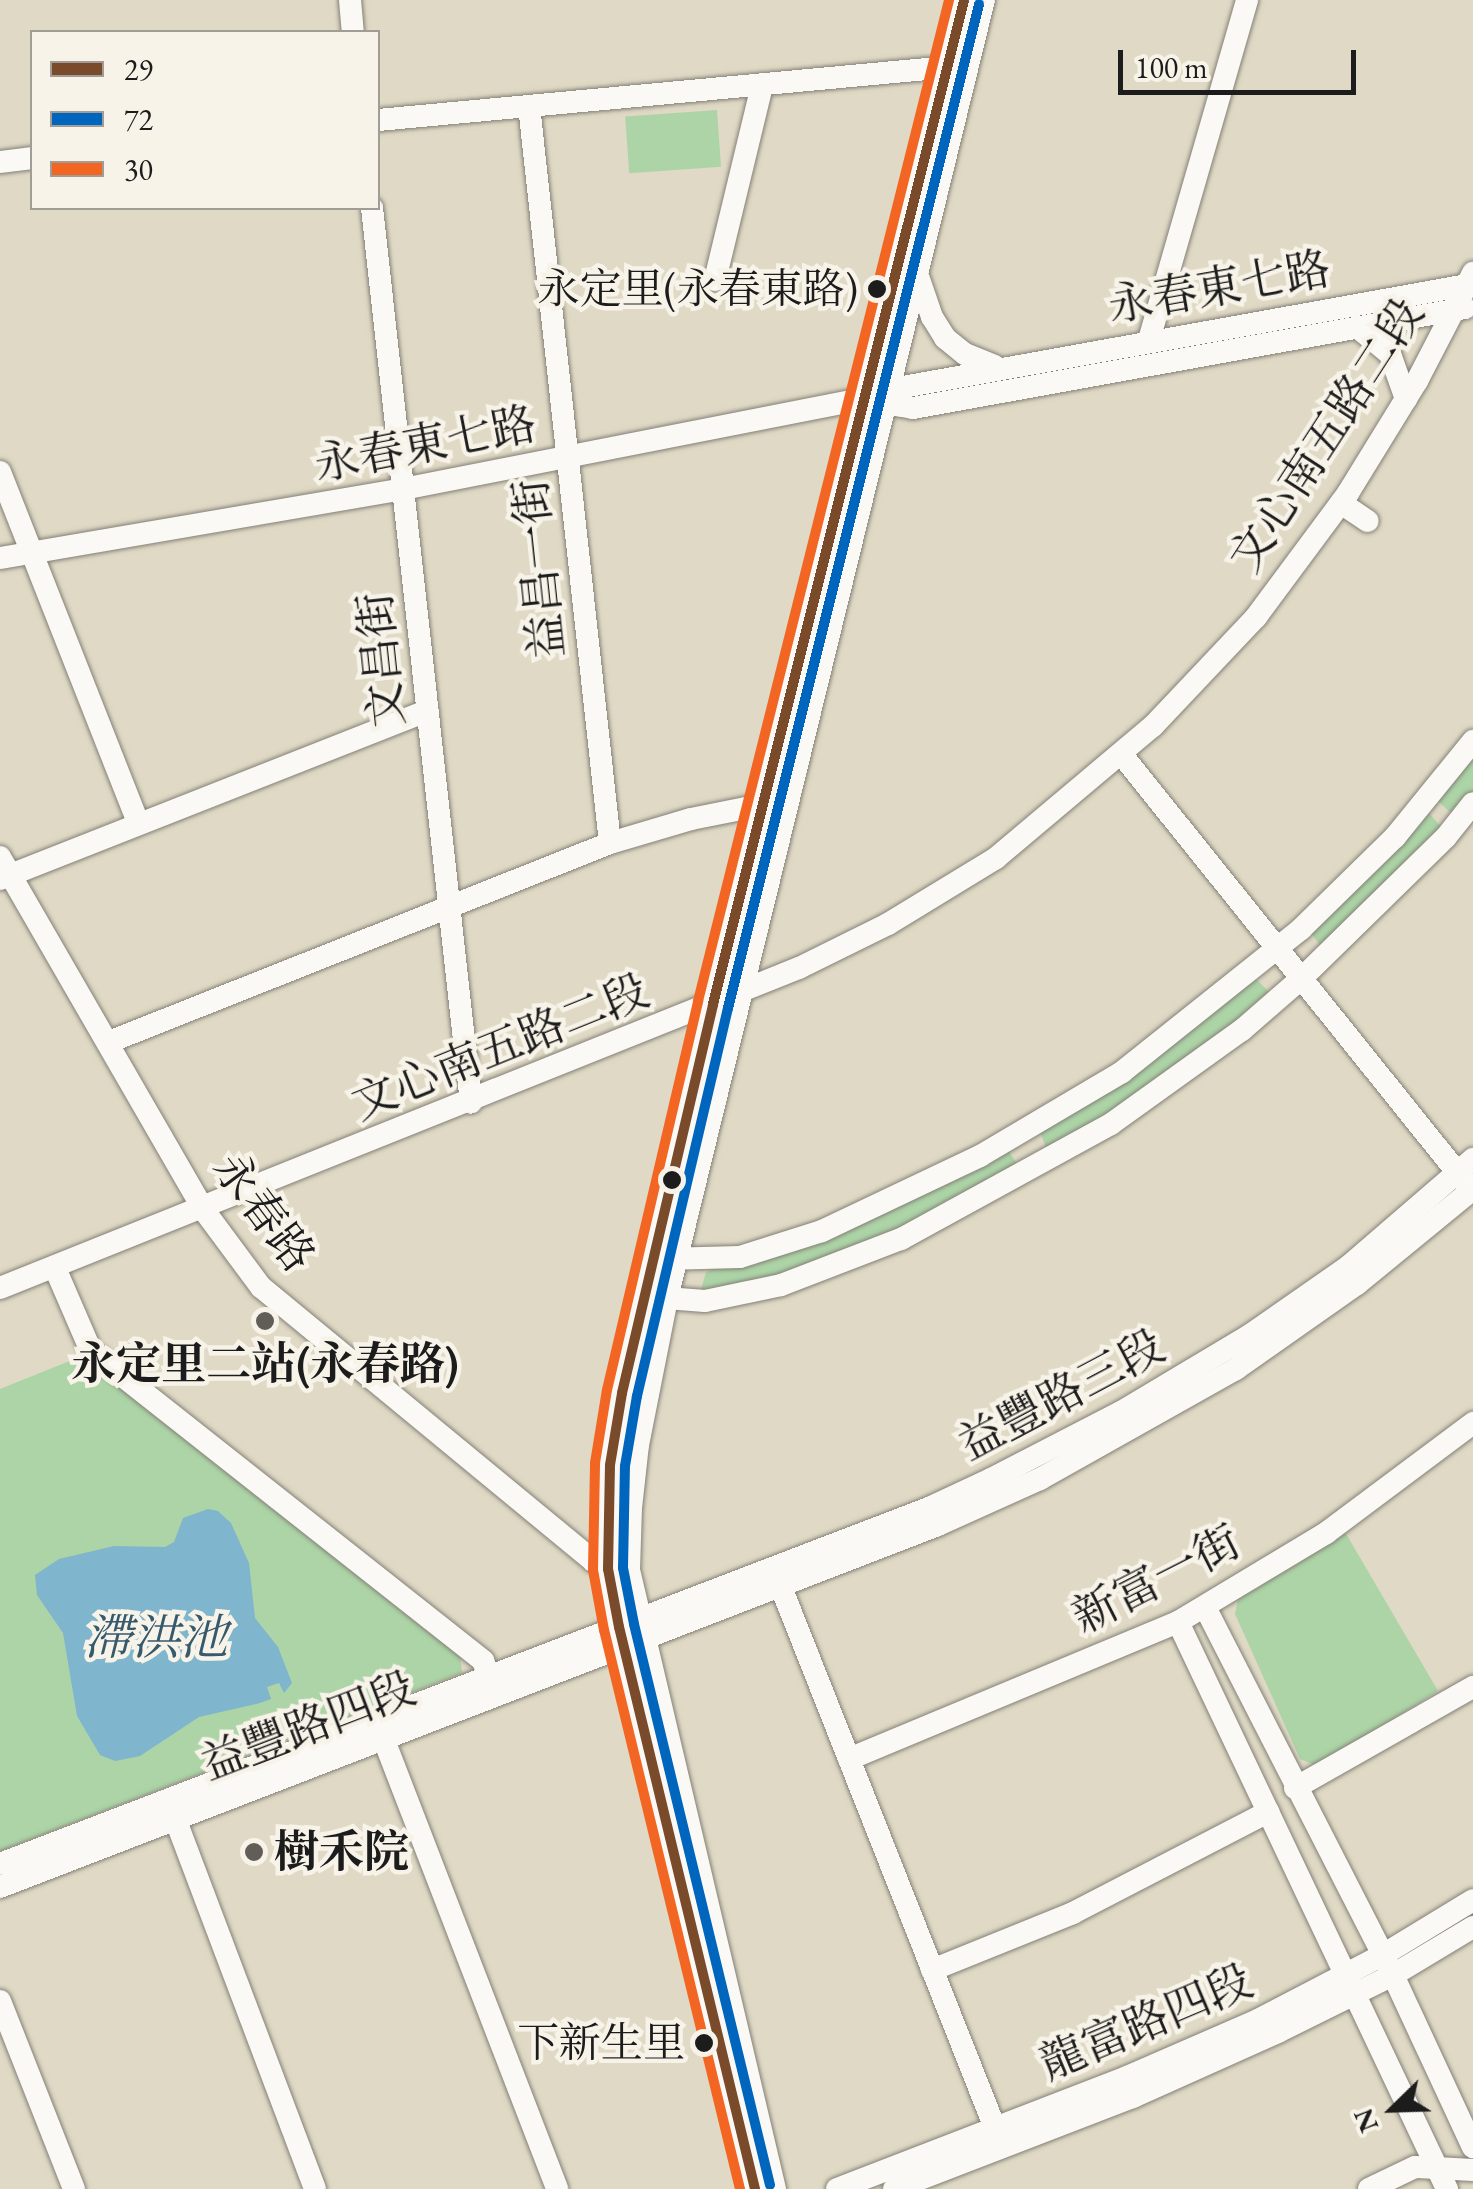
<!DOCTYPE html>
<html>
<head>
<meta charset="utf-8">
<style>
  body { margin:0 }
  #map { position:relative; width:1473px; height:2189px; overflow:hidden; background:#dfd9c5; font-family:"EB Garamond","Noto Serif TC",serif }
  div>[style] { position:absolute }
  .green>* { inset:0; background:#acd4a7; transform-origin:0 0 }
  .water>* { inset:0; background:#7fb5cd }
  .roads { filter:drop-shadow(0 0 2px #848076) drop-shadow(0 0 2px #848076) }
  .minor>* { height:22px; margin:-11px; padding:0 11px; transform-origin:11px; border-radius:11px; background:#faf9f6 }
  .bus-1>* { height:10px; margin:-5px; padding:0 5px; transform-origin:5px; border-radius:5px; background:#7a4b2a }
  .bus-2>* { height:10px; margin:-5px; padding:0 5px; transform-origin:5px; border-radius:5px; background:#0065bd }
  .bus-3>* { height:10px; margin:-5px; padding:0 5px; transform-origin:5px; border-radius:5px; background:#f26522 }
  .dots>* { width:28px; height:28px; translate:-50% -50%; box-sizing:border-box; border:5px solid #f7f3e8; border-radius:50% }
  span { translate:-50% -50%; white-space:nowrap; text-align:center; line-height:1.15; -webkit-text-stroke:9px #f7f3e8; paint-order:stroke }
  .bus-label { font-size:42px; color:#1c1c1c }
  .right { translate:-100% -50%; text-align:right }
  .street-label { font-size:45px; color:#1c1c1c }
  .poi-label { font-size:45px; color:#1c1c1c; font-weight:700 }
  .left { translate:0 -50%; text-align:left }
  .water-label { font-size:48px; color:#365a6d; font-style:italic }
  .legend { position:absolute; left:30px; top:30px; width:350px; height:180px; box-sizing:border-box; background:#f7f3e8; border:2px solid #9f9d96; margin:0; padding:12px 18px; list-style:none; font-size:30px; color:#1c1c1c }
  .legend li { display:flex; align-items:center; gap:20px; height:50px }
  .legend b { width:50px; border:2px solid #9f9d96 }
  .north { position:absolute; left:1343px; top:2059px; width:100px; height:100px; -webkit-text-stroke:8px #f7f3e8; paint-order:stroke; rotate:247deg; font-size:28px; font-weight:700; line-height:40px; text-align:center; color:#1c1c1c }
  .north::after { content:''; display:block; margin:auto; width:35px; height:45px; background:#1c1c1c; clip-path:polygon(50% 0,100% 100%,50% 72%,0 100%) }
  .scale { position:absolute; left:1118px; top:50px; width:238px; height:45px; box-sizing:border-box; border:5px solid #1c1c1c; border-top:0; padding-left:12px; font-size:30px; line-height:35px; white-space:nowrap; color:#1c1c1c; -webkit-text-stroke:8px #f7f3e8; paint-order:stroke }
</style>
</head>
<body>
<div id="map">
  <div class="green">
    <div style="left:717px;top:110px;width:57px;height:92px;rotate:86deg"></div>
    <div style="clip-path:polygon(1473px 753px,1473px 793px,1452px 814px,1438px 801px)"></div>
    <div style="clip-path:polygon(1429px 813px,1442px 828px,1321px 947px,1312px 934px)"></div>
    <div style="clip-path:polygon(1255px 978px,1270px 993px,1269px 997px,1146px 1091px,1047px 1150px,1040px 1132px)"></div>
    <div style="clip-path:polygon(1008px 1150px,1017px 1164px,896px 1231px,811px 1266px,700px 1293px,706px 1272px)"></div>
    <div style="clip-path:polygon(82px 1356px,460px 1654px,462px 1673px,0 1851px,0 1389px)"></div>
    <div style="clip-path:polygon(1345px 1532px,1438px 1691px,1317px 1766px,1300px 1759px,1235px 1614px,1238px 1599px)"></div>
  </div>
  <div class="water">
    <div style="clip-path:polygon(208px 1509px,218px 1511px,231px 1523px,249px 1563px,255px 1618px,278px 1647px,292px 1683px,284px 1693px,279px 1683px,267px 1687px,271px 1699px,260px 1703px,199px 1717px,140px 1756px,115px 1761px,100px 1755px,77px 1716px,63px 1633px,37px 1595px,35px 1575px,59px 1559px,114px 1546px,165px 1547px,174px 1542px,183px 1518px)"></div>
  </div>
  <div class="roads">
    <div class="minor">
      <div style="left:350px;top:0;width:32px;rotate:85deg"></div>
      <div style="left:529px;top:106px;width:741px;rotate:83.73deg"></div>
      <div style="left:378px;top:120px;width:572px;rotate:-5.31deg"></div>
      <div style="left:0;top:162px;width:32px;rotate:-7deg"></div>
      <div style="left:372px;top:208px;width:900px;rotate:83.69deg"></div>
      <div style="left:919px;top:279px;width:40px;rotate:71.1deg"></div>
      <div style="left:932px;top:317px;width:25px;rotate:58deg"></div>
      <div style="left:945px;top:338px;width:26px;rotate:39deg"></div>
      <div style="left:965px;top:354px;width:32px;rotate:22deg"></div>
      <div style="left:715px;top:280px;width:201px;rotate:-76.4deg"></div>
      <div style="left:1357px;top:327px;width:43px;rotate:39.3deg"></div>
      <div style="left:1390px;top:354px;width:48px;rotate:70.4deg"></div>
      <div style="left:1149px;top:340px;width:354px;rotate:-73.9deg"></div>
      <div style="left:881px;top:391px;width:602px;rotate:-10.25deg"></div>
      <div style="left:0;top:472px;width:377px;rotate:68.5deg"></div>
      <div style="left:1341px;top:503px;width:32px;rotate:34deg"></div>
      <div style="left:0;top:558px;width:409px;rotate:-9.7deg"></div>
      <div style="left:403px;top:489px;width:468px;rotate:-11.1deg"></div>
      <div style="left:862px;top:399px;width:52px;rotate:10deg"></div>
      <div style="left:913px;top:408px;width:561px;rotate:-10.27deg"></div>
      <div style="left:1122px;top:755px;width:548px;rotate:51.23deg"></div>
      <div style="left:0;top:857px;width:406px;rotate:60deg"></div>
      <div style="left:203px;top:1209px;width:97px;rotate:53.4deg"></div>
      <div style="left:261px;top:1287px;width:430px;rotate:39.5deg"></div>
      <div style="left:593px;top:1561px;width:26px;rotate:18deg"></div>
      <div style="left:0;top:879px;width:459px;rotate:-21.5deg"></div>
      <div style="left:109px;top:1042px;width:539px;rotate:-21.66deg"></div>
      <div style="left:610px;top:843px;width:84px;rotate:-16.5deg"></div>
      <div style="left:691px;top:819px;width:76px;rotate:-11.3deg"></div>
      <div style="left:664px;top:1259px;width:76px;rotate:-1.5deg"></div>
      <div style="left:740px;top:1257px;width:86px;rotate:-17.6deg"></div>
      <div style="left:822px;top:1231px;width:175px;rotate:-25.4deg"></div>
      <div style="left:980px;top:1156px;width:165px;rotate:-30.6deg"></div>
      <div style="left:1122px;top:1072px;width:229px;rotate:-38.6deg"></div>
      <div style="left:1301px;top:929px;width:132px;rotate:-44.4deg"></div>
      <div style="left:1395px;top:837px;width:124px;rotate:-50.9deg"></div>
      <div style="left:55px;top:1268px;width:90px;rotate:66.6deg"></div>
      <div style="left:91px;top:1351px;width:500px;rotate:38.3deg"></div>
      <div style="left:483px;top:1661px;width:17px;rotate:69deg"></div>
      <div style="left:0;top:1288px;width:861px;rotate:-21.83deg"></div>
      <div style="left:799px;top:968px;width:99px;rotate:-26.3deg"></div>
      <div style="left:888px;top:924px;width:127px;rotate:-31.4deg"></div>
      <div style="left:996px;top:858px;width:205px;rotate:-40.1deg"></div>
      <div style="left:1153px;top:726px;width:150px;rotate:-46.6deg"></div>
      <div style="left:1256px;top:617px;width:154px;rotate:-53.4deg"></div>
      <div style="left:1348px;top:493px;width:132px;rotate:-58.4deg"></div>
      <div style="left:1417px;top:381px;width:122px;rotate:-62.6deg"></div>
      <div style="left:653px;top:1297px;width:52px;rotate:4.4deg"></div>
      <div style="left:705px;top:1301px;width:78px;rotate:-11.9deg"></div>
      <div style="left:781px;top:1285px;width:129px;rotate:-21deg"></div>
      <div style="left:901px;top:1239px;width:239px;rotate:-28.7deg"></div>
      <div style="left:1111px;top:1124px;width:161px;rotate:-35.7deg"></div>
      <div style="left:1242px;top:1030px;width:81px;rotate:-41deg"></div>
      <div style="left:1303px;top:977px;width:200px;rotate:-44.4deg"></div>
      <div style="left:1446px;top:837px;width:43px;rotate:-51.5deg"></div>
      <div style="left:781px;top:1587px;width:582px;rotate:68.42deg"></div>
      <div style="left:1205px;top:1607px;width:413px;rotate:62.9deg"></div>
      <div style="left:1393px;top:1975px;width:190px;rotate:65.1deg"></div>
      <div style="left:1178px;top:1622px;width:628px;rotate:64.62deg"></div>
      <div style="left:384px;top:1740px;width:481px;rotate:68.9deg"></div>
      <div style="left:849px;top:1759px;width:356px;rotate:-22.6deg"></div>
      <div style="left:1178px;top:1622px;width:173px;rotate:-31deg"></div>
      <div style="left:1326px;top:1533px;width:184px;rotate:-36.8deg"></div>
      <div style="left:1295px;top:1788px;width:205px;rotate:-29.6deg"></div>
      <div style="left:176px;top:1821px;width:393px;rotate:69.3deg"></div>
      <div style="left:0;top:1864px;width:995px;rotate:-20.97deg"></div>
      <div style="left:929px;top:1508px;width:68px;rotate:-25.1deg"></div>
      <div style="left:991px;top:1479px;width:146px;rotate:-27.3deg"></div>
      <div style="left:1121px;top:1412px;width:150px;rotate:-30.8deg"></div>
      <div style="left:1250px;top:1335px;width:121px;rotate:-34.9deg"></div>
      <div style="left:1349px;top:1266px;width:164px;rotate:-40.8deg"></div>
      <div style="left:0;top:1887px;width:1005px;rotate:-21.1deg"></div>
      <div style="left:938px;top:1525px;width:112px;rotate:-24.3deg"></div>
      <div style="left:1040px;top:1479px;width:225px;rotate:-29.3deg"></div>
      <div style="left:1236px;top:1369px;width:148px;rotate:-35.1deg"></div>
      <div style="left:1357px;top:1284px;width:150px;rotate:-39.3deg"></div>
      <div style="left:932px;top:1970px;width:152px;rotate:-22deg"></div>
      <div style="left:1073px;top:1913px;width:220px;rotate:-27.4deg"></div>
      <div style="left:0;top:2001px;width:202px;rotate:68.5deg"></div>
      <div style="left:755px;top:2189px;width:578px;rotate:-103.6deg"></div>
      <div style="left:619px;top:1627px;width:59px;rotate:-100.7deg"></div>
      <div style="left:608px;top:1569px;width:104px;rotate:-88.9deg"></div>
      <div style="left:610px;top:1465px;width:73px;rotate:-80.5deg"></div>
      <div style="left:622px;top:1393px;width:400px;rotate:-76.8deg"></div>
      <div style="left:713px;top:1004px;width:1035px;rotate:-75.96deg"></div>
      <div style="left:775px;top:2189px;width:636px;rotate:-103.27deg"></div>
      <div style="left:629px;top:1570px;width:62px;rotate:-88.2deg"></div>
      <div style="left:631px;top:1508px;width:63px;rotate:-83.7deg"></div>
      <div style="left:638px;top:1445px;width:150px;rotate:-78.8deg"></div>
      <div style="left:667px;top:1298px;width:1336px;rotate:-76.28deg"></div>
      <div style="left:837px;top:2189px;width:311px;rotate:-21.1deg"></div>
      <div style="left:1127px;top:2077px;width:143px;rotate:-23.5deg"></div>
      <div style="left:1258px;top:2020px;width:141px;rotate:-27.5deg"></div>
      <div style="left:1383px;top:1955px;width:105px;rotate:-31.4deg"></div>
      <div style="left:894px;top:2189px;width:256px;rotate:-21.1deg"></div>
      <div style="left:1133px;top:2097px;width:159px;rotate:-24.1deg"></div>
      <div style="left:1278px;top:2032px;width:128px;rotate:-26.4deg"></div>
      <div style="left:1393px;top:1975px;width:93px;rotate:-31deg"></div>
      <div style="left:1369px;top:2189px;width:51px;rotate:-25.6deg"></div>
      <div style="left:1415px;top:2167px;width:58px;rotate:3deg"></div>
    </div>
  </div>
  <div class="bus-1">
    <div style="left:755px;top:2189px;width:578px;rotate:-103.6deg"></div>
    <div style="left:619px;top:1627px;width:59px;rotate:-100.7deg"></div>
    <div style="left:608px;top:1569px;width:104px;rotate:-88.9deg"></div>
    <div style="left:610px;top:1465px;width:73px;rotate:-80.5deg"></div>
    <div style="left:622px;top:1393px;width:400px;rotate:-76.8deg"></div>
    <div style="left:713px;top:1004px;width:1035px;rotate:-75.96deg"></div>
  </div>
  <div class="bus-2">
    <div style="left:770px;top:2185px;width:577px;rotate:-103.63deg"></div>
    <div style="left:634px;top:1624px;width:57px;rotate:-101.1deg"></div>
    <div style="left:623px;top:1568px;width:102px;rotate:-88.9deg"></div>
    <div style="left:625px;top:1466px;width:71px;rotate:-80.3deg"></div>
    <div style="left:637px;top:1396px;width:399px;rotate:-76.8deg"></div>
    <div style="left:728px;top:1008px;width:1035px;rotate:-75.96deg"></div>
  </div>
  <div class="bus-3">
    <div style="left:740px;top:2189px;width:575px;rotate:-103.67deg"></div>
    <div style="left:604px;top:1630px;width:61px;rotate:-100.4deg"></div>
    <div style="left:593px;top:1570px;width:107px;rotate:-88.9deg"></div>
    <div style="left:595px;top:1463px;width:74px;rotate:-80.7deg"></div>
    <div style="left:607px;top:1390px;width:400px;rotate:-76.8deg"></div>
    <div style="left:698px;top:1001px;width:1032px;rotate:-75.92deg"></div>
  </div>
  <div class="dots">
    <div style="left:877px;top:289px;background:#1c1c1c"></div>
    <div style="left:672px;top:1180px;background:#1c1c1c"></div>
    <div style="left:265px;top:1321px;background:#605e57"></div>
    <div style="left:254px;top:1852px;background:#605e57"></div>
    <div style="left:704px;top:2043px;background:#1c1c1c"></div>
  </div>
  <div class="bus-label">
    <span class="right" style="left:858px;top:289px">永定里(永春東路)</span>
    <span class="right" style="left:685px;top:2043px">下新生里</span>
  </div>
  <div class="street-label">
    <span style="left:1219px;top:287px;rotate:-10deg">永春東七路</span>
    <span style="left:1326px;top:435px;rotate:-57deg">文心南五路二段</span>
    <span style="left:425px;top:444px;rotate:-11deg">永春東七路</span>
    <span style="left:539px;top:569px;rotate:-96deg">益昌一街</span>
    <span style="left:381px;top:660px;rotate:-96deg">文昌街</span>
    <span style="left:500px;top:1047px;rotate:-22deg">文心南五路二段</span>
    <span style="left:264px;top:1212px;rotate:53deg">永春路</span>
    <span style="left:1061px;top:1395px;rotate:-28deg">益豐路三段</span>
    <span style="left:1156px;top:1579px;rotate:-27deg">新富一街</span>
    <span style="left:308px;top:1726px;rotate:-21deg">益豐路四段</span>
    <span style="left:1146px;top:2022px;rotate:-23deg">龍富路四段</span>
  </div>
  <div class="poi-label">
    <span style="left:265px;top:1364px">永定里二站(永春路)</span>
    <span class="left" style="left:274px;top:1852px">樹禾院</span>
  </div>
  <div class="water-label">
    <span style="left:156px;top:1638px">滯洪池</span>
  </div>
  <ul class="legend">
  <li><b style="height:12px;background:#7a4b2a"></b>29</li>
  <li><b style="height:12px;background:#0065bd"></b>72</li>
  <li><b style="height:12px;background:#f26522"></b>30</li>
  </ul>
  <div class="north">N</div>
  <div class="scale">100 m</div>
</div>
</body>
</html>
